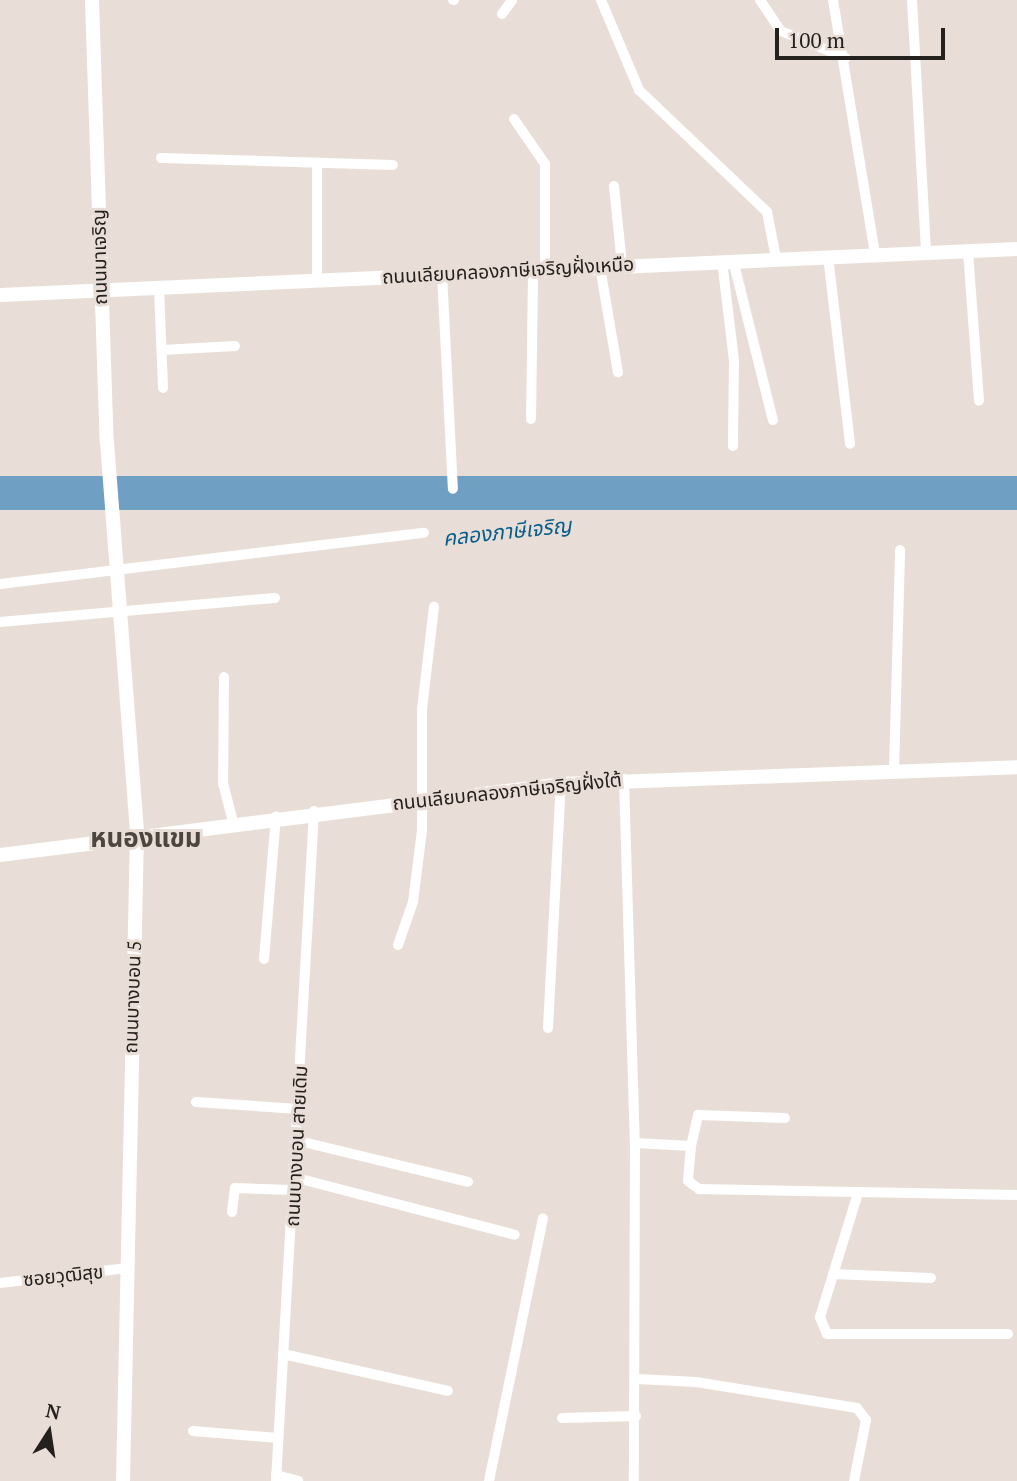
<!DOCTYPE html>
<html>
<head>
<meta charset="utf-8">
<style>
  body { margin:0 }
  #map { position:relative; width:1017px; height:1481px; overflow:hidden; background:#e9ded7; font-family:"PT Serif","Noto Sans Thai",serif }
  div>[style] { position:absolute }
  .water>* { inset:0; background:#6fa0c3; transform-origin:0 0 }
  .street>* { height:10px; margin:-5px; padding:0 5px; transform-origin:5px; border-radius:5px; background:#fff }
  .secondary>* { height:14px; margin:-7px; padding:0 7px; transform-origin:7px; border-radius:7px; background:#fff }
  span { translate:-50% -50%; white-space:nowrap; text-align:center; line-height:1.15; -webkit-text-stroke:6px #e9ded7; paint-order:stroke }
  .street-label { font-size:19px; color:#24201d }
  .water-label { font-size:21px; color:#065e8c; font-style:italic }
  .district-label { font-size:26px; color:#4d453f; font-weight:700 }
  .north { position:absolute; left:14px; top:1397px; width:70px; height:70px; -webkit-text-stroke:5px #e9ded7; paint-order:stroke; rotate:12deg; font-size:19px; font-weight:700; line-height:28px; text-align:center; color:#24201d }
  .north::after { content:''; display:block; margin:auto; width:24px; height:32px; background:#24201d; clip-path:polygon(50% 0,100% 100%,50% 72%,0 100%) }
  .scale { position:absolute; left:775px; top:28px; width:170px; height:32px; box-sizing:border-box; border:4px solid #24201d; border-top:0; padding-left:9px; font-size:21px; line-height:24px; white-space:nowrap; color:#24201d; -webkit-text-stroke:5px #e9ded7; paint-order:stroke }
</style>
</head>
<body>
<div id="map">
  <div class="water">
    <div style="left:1017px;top:476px;width:34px;height:1023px;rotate:90deg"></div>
  </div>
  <div class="street">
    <div style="left:453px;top:0;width:1px"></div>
    <div style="left:601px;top:0;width:98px;rotate:67.1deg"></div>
    <div style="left:639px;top:90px;width:177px;rotate:43.6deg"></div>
    <div style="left:767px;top:212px;width:47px;rotate:78.9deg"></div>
    <div style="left:760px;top:0;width:37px;rotate:56deg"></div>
    <div style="left:781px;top:31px;width:70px;rotate:22.6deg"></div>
    <div style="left:833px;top:0;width:258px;rotate:80.6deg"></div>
    <div style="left:912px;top:0;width:253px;rotate:86.8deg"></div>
    <div style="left:502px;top:14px;width:17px;rotate:-54deg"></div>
    <div style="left:514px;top:119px;width:55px;rotate:55.4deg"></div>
    <div style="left:545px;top:164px;width:104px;rotate:90deg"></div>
    <div style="left:161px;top:158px;width:232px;rotate:1.7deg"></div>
    <div style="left:317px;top:163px;width:116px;rotate:90deg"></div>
    <div style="left:614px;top:186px;width:79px;rotate:84.2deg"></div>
    <div style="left:968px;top:251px;width:150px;rotate:85.8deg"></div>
    <div style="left:828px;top:256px;width:189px;rotate:83.3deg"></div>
    <div style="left:733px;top:260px;width:165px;rotate:76deg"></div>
    <div style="left:722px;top:261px;width:100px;rotate:83.1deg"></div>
    <div style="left:734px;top:360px;width:86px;rotate:90.7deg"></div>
    <div style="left:600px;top:267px;width:107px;rotate:80.3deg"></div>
    <div style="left:442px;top:274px;width:215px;rotate:87.1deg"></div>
    <div style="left:159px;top:288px;width:100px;rotate:87.7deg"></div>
    <div style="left:162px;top:350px;width:73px;rotate:-3.1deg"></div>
    <div style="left:531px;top:419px;width:150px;rotate:-89.2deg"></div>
    <div style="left:0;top:584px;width:427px;rotate:-6.9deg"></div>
    <div style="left:0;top:622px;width:276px;rotate:-5deg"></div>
    <div style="left:224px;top:677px;width:106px;rotate:90.5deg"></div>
    <div style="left:223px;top:783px;width:40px;rotate:75.6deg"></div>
    <div style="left:894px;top:769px;width:219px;rotate:-88.4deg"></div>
    <div style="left:624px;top:779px;width:364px;rotate:88.3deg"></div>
    <div style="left:635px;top:1143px;width:338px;rotate:90.2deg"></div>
    <div style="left:398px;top:945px;width:46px;rotate:-70.8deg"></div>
    <div style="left:413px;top:902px;width:73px;rotate:-82.9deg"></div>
    <div style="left:422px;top:830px;width:121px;rotate:-90deg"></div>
    <div style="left:422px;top:709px;width:103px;rotate:-83.3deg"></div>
    <div style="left:264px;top:959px;width:143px;rotate:-85.2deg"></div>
    <div style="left:548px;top:1028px;width:244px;rotate:-87deg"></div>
    <div style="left:196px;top:1102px;width:102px;rotate:3.9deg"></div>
    <div style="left:295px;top:1140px;width:178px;rotate:13.6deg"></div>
    <div style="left:635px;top:1143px;width:56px;rotate:3.1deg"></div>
    <div style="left:691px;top:1146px;width:35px;rotate:95deg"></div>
    <div style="left:688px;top:1181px;width:14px;rotate:36deg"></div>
    <div style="left:699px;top:1189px;width:318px;rotate:1.1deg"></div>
    <div style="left:691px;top:1146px;width:32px;rotate:-77deg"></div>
    <div style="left:698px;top:1115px;width:87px;rotate:2deg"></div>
    <div style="left:293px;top:1177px;width:229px;rotate:14.6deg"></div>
    <div style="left:858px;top:1193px;width:130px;rotate:107deg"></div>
    <div style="left:820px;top:1317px;width:18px;rotate:68deg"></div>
    <div style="left:827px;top:1334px;width:181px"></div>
    <div style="left:232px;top:1212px;width:24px;rotate:-83deg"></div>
    <div style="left:235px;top:1188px;width:58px;rotate:2deg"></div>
    <div style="left:833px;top:1274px;width:98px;rotate:2.3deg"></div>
    <div style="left:0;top:1283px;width:128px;rotate:-6.7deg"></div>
    <div style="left:283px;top:1354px;width:169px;rotate:12.6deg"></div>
    <div style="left:637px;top:1379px;width:59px;rotate:2.9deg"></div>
    <div style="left:696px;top:1382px;width:163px;rotate:9.2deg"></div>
    <div style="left:857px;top:1408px;width:15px;rotate:53deg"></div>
    <div style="left:866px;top:1420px;width:62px;rotate:101.1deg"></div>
    <div style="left:562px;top:1418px;width:74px;rotate:-1.5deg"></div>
    <div style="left:193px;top:1431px;width:85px;rotate:4.7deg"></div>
    <div style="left:276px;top:1475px;width:23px;rotate:15deg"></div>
    <div style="left:276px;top:1481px;width:671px;rotate:-86.75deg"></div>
    <div style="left:489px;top:1481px;width:268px;rotate:-78.4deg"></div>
  </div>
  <div class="secondary">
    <div style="left:92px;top:0;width:442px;rotate:88.1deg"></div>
    <div style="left:107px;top:442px;width:393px;rotate:85.6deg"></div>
    <div style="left:137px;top:834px;width:647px;rotate:91.24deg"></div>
    <div style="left:0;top:295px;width:1018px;rotate:-2.59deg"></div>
    <div style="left:0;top:855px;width:565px;rotate:-7.21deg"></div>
    <div style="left:561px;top:784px;width:456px;rotate:-2.1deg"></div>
  </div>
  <div class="street-label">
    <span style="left:99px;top:257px;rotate:-91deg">ถนนมาเจริญ</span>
    <span style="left:508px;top:270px;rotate:-3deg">ถนนเลียบคลองภาษีเจริญฝั่งเหนือ</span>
    <span style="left:507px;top:791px;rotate:-6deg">ถนนเลียบคลองภาษีเจริญฝั่งใต้</span>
    <span style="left:132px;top:997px;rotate:-88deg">ถนนบางบอน 5</span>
    <span style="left:296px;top:1146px;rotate:-87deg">ถนนบางบอน สายเดิม</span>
    <span style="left:63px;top:1275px;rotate:-6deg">ซอยวุฒิสุข</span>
  </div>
  <div class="water-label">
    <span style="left:507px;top:531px;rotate:-6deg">คลองภาษีเจริญ</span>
  </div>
  <div class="district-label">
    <span style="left:146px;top:838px">หนองแขม</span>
  </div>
  <div class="north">N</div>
  <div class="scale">100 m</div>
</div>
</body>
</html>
